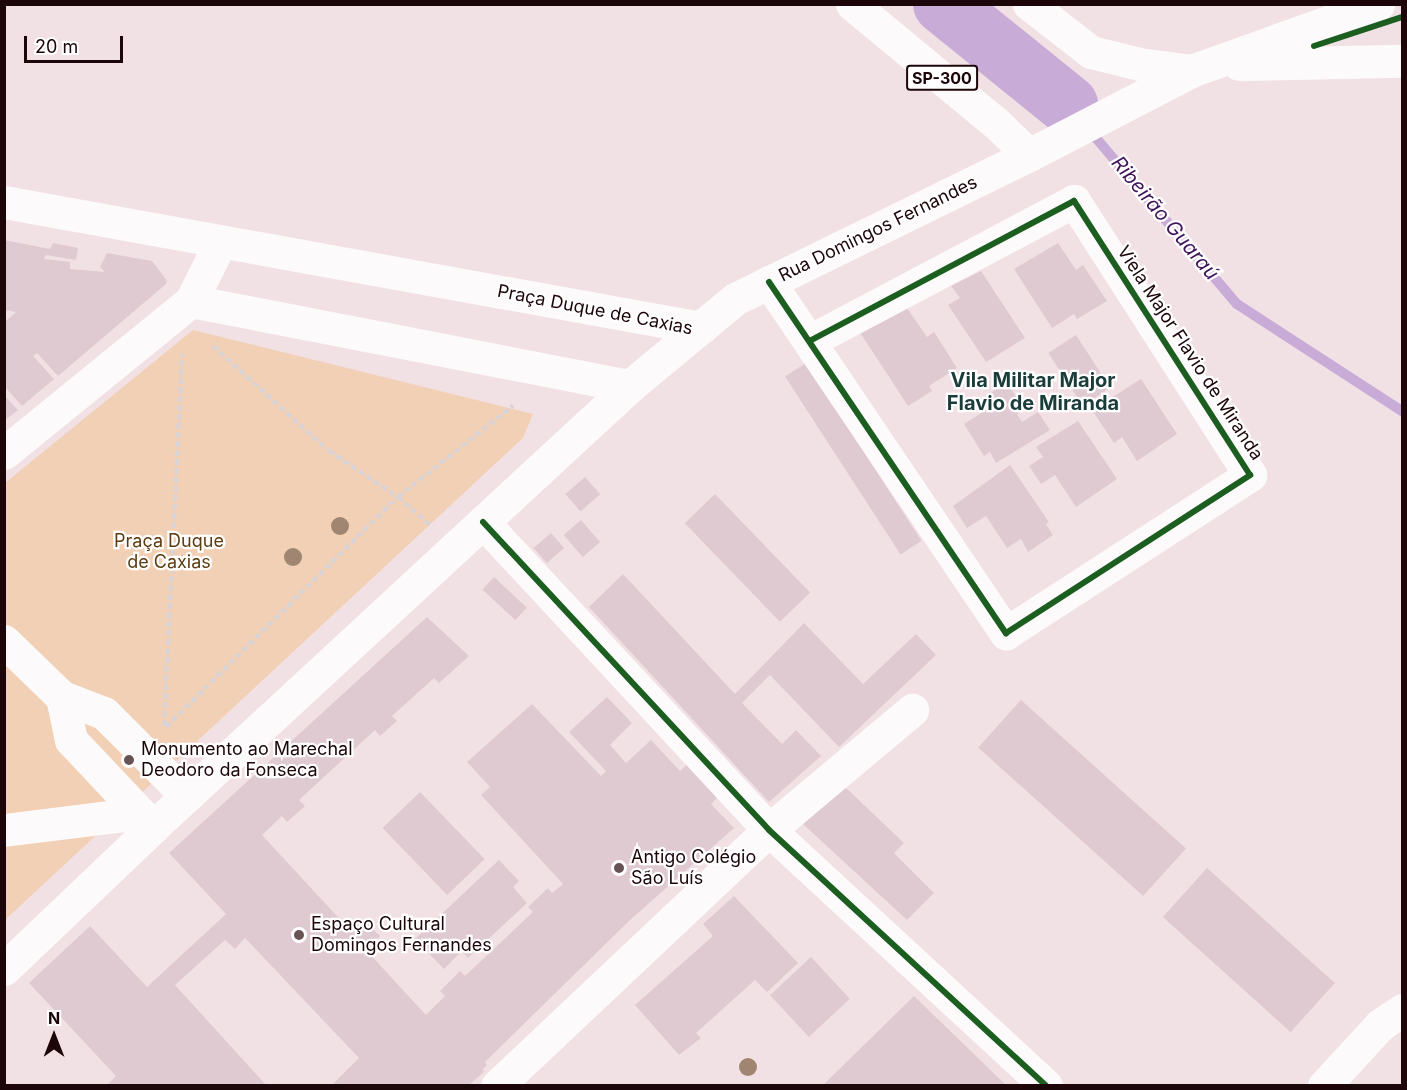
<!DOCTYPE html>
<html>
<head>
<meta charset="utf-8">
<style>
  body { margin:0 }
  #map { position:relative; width:1407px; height:1090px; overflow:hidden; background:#f2e1e4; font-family:Inter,sans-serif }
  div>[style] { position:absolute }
  .green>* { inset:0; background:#f1d0b5 }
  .stream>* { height:10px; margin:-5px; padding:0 5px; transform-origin:5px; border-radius:5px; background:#c8acd7 }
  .river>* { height:60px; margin:-30px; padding:0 30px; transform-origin:30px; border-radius:30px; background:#c8acd7 }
  .building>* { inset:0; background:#dfcad1; transform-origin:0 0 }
  .path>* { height:4px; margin-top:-2px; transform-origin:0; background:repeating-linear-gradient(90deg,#d9d3d5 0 6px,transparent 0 9px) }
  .minor>* { height:33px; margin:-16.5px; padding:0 16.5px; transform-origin:16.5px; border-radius:16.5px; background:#fdfafb }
  .tertiary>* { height:33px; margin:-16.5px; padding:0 16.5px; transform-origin:16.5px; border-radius:16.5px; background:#fdfafb }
  .secondary>* { height:33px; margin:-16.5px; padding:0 16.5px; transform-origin:16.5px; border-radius:16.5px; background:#fdfafb }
  .primary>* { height:33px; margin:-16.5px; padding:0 16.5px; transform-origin:16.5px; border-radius:16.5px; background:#fdfafb }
  .cycleway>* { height:6px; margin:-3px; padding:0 3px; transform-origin:3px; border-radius:3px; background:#1b5e20 }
  .trees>* { width:18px; height:18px; margin:-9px; border-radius:50%; background:#a08670 }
  .dots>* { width:16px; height:16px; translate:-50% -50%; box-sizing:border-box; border:3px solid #fff; border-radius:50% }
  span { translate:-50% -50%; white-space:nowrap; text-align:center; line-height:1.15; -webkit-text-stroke:4.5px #fff; paint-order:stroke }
  .shield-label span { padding:2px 4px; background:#fff; border:2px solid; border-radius:4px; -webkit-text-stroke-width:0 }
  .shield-label { font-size:16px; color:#1c060a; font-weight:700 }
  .street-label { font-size:18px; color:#1c060a }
  .park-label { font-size:18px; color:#5d3c11 }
  .poi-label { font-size:18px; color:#1c060a }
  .left { translate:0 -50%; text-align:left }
  .water-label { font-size:20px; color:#3f135a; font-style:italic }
  .neighbourhood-label { font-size:20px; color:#1a3c3a; font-weight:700 }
  .frame { position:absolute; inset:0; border:6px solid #1c060a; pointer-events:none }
  .north { position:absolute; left:24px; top:1006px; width:60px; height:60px; -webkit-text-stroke:4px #fff; paint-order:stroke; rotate:0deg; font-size:16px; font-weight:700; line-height:24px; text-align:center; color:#1c060a }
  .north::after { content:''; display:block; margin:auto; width:21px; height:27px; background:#1c060a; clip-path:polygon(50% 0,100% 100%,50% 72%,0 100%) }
  .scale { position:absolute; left:24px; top:36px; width:99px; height:27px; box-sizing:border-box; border:3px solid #1c060a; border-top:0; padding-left:8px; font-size:18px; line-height:21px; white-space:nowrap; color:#1c060a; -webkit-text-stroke:4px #fff; paint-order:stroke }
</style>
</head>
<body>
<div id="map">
  <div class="green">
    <div style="clip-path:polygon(193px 330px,533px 414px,523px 438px,5px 920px,5px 483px)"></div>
  </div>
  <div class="stream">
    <div style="left:1068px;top:105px;width:261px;rotate:49.7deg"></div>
    <div style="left:1237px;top:304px;width:197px;rotate:33deg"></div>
  </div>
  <div class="river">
    <div style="left:943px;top:4px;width:161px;rotate:38.9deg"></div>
  </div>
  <div class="building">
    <div style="clip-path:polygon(4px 240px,50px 249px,53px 243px,78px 248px,76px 260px,46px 255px,44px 259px,70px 262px,70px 269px,105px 272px,100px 267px,107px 253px,152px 261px,167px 281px,166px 284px,58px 376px,37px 353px,33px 356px,54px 379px,22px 406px,4px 386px,4px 318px,7px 320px,16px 312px,4px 310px)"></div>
    <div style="clip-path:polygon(1058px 243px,1076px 270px,1083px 265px,1107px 301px,1077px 319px,1074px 314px,1052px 328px,1014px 269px)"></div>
    <div style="clip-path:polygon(981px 271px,1025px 338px,986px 362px,948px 305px,960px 298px,951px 286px)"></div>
    <div style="clip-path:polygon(907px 308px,927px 337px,934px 332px,957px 368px,929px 386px,932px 391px,908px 406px,859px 331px)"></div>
    <div style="left:1076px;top:335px;width:63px;height:33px;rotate:57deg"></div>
    <div style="left:806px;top:363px;width:212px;height:25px;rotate:57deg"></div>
    <div style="clip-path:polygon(1141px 379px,1177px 434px,1137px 461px,1122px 437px,1114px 443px,1092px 410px)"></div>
    <div style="clip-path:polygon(1007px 383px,1025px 409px,1017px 414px,1022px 422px,1038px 412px,1050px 430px,996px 463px,990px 452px,984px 456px,964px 424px,991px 407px,984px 397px)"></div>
    <div style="clip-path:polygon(4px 395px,18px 410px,4px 421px)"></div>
    <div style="clip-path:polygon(1078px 421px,1117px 479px,1076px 507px,1055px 475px,1041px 484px,1029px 466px,1043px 457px,1036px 447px)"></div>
    <div style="clip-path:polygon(1010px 465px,1049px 522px,1046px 524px,1053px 535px,1028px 552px,1021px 539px,1007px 548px,986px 516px,967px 528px,953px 506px)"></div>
    <div style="left:585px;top:477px;width:23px;height:26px;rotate:49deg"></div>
    <div style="left:715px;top:494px;width:137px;height:42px;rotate:46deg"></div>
    <div style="left:581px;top:520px;width:29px;height:23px;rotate:49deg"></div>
    <div style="left:551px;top:533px;width:20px;height:23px;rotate:49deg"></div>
    <div style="clip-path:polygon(623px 574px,735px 694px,804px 623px,863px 684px,916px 634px,936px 655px,839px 747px,770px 675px,742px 703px,782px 744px,796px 730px,821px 756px,769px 802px,589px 607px)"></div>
    <div style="left:494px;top:577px;width:45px;height:17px;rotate:43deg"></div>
    <div style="clip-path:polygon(427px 617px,469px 656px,439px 683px,434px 678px,392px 716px,397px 721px,380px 736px,375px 730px,299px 800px,305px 806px,287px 822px,282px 816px,262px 835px,348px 928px,360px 917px,380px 936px,366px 950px,426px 1015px,445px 996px,440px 991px,460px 971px,465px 976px,533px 912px,528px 907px,548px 888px,552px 893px,563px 884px,481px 795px,490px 787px,467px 762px,532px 704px,601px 776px,606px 771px,569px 732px,607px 697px,632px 723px,610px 745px,626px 763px,651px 740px,680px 771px,691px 761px,721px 794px,711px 804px,734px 828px,629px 921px,485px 1062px,487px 1065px,482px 1070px,485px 1071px,468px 1086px,331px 1086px,359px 1058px,245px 938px,235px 949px,225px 940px,175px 985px,267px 1086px,106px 1086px,116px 1076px,29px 983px,90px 926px,147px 987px,226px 914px,169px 853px)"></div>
    <div style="left:1021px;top:700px;width:222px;height:64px;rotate:42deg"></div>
    <div style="clip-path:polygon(844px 786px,904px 843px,894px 853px,934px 893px,907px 920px,803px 824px)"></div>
    <div style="left:420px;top:792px;width:93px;height:52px;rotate:46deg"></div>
    <div style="clip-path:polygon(499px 860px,519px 881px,513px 887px,527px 903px,468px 958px,462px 951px,444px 969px,415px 939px)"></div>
    <div style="left:1207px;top:868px;width:172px;height:66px;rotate:42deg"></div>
    <div style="clip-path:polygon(734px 896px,798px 963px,767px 992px,755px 980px,696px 1033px,701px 1038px,679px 1055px,635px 1005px,713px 936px,703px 924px)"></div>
    <div style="left:811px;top:957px;width:57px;height:56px;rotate:47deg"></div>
    <div style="clip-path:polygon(914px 996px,1007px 1086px,822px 1086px)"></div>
  </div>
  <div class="path">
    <div style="left:213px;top:346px;width:156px;rotate:42.2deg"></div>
    <div style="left:329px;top:451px;width:83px;rotate:33.7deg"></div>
    <div style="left:398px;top:497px;width:43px;rotate:41.2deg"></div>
    <div style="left:164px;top:726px;width:373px;rotate:-87.2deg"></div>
    <div style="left:166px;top:727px;width:327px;rotate:-44.8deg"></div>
    <div style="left:398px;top:497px;width:147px;rotate:-38.4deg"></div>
  </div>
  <div class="minor">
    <div style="left:769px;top:282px;width:424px;rotate:56deg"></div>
    <div style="left:1006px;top:633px;width:291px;rotate:-32.9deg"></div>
    <div style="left:1250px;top:475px;width:326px;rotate:-122.7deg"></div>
    <div style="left:1074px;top:201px;width:299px;rotate:152.1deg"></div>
    <div style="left:483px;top:522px;width:420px;rotate:47.1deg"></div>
    <div style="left:769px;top:830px;width:377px;rotate:42.7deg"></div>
    <div style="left:4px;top:641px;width:81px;rotate:44deg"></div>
    <div style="left:62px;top:697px;width:45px;rotate:20.9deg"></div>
    <div style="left:104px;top:713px;width:117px;rotate:45deg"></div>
    <div style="left:62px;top:697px;width:44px;rotate:78.2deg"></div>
    <div style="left:71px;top:740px;width:120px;rotate:46.7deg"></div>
    <div style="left:4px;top:830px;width:137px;rotate:-7.1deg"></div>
    <div style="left:497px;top:1086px;width:374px;rotate:-43.3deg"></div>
    <div style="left:769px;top:830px;width:187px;rotate:-40deg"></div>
    <div style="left:1324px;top:1086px;width:83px;rotate:-47.4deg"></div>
    <div style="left:1380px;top:1025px;width:27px;rotate:-34deg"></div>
  </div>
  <div class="tertiary">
    <div style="left:4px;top:202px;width:708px;rotate:10.25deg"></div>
    <div style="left:191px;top:301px;width:67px;rotate:-63.4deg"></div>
  </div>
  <div class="secondary">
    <div style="left:4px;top:453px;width:241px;rotate:-39.1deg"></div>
    <div style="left:191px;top:301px;width:447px;rotate:11deg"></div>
    <div style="left:4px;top:969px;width:206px;rotate:-43.6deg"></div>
    <div style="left:153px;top:827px;width:650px;rotate:-42.75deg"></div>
    <div style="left:630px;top:386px;width:136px;rotate:-39.6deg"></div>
    <div style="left:735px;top:299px;width:327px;rotate:-26.1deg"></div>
  </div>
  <div class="primary">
    <div style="left:852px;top:4px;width:187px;rotate:39.6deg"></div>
    <div style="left:996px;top:123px;width:46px;rotate:44.1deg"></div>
    <div style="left:1029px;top:155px;width:182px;rotate:-27.4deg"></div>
    <div style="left:1191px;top:71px;width:199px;rotate:-19.7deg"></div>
    <div style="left:1029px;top:4px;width:78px;rotate:37.7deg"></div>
    <div style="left:1091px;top:52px;width:49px;rotate:14deg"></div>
    <div style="left:1139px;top:64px;width:52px;rotate:7.7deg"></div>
    <div style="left:1239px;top:64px;width:163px;rotate:-1.1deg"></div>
  </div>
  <div class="cycleway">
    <div style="left:1314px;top:46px;width:93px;rotate:-18.2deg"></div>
    <div style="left:769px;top:282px;width:424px;rotate:56deg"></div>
    <div style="left:1006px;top:633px;width:291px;rotate:-32.9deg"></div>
    <div style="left:1250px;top:475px;width:326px;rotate:-122.7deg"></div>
    <div style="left:1074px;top:201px;width:299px;rotate:152.1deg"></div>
    <div style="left:483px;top:522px;width:420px;rotate:47.1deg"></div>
    <div style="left:769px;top:830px;width:377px;rotate:42.7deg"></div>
  </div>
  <div class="trees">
    <div style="left:340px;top:526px"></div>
    <div style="left:293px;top:557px"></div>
    <div style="left:748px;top:1067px"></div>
  </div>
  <div class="dots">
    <div style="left:129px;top:760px;background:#675356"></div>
    <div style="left:619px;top:868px;background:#675356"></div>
    <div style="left:299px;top:935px;background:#675356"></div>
  </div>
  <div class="shield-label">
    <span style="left:942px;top:78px">SP-300</span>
  </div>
  <div class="street-label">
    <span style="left:878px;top:229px;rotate:-26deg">Rua Domingos Fernandes</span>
    <span style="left:595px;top:310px;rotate:11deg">Praça Duque de Caxias</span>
    <span style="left:1190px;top:353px;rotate:57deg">Viela Major Flavio de Miranda</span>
  </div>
  <div class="park-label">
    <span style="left:169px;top:552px">Praça Duque<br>de Caxias</span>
  </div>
  <div class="poi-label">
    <span class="left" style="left:141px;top:760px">Monumento ao Marechal<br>Deodoro da Fonseca</span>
    <span class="left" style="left:631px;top:868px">Antigo Colégio<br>São Luís</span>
    <span class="left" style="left:311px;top:935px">Espaço Cultural<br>Domingos Fernandes</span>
  </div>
  <div class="water-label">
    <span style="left:1165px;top:218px;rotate:50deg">Ribeirão Guaraú</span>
  </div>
  <div class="neighbourhood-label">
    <span style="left:1033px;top:392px">Vila Militar Major<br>Flavio de Miranda</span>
  </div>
  <div class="frame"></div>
  <div class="north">N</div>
  <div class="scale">20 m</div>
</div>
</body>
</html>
